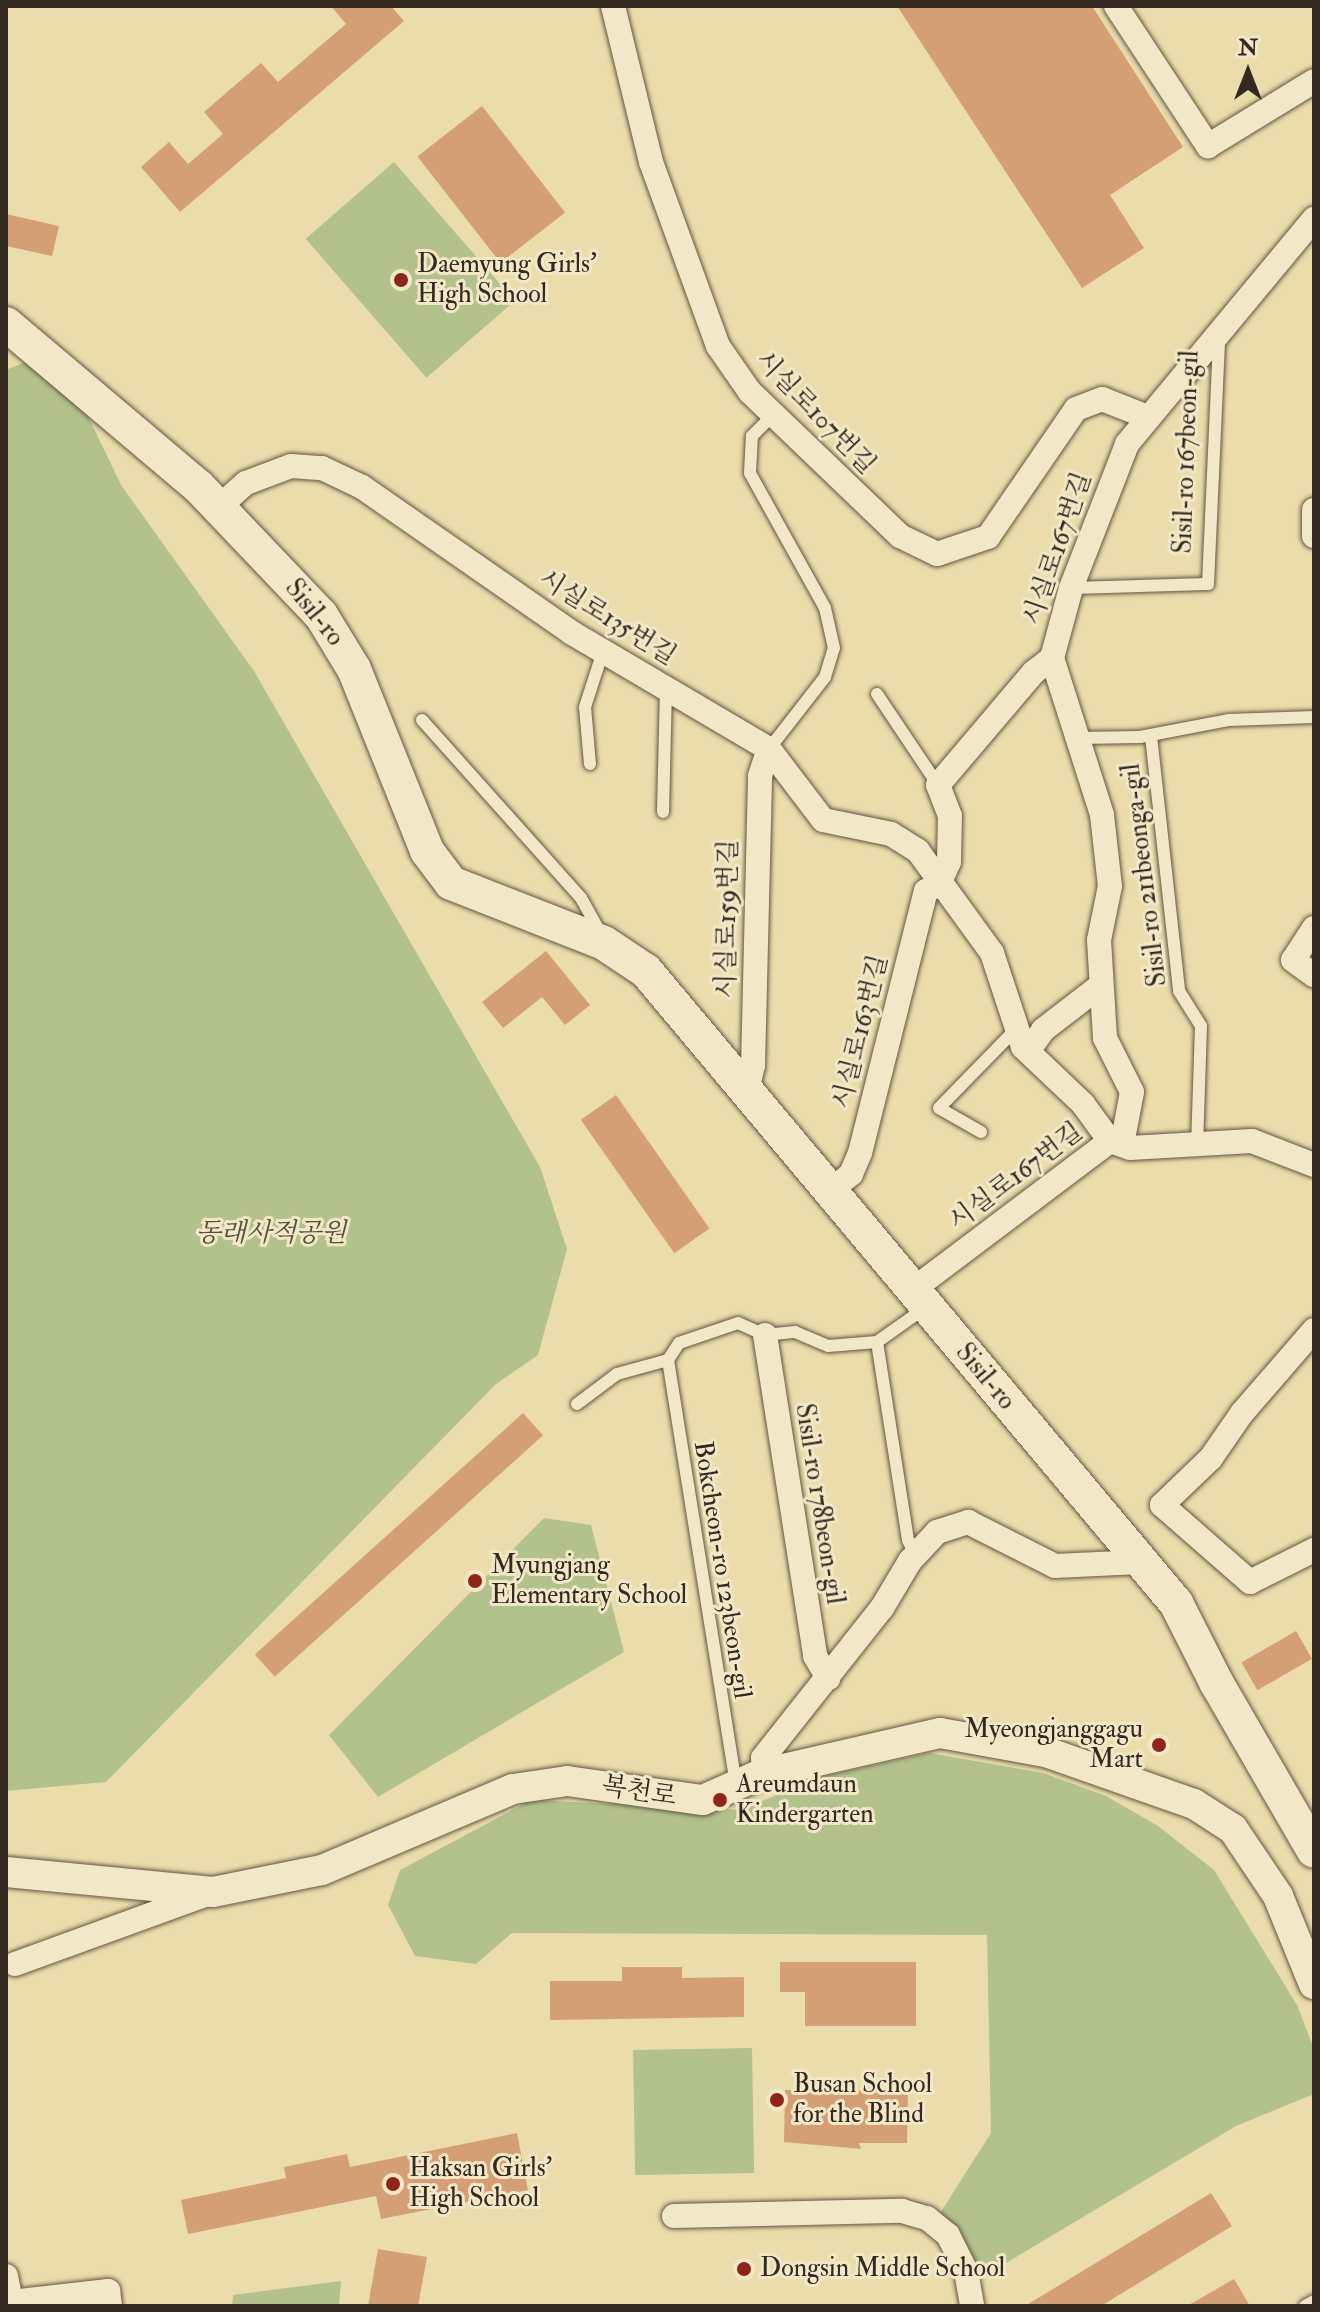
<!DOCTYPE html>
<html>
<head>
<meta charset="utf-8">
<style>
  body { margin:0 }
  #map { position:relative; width:1320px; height:2312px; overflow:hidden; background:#ebdcab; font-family:"IM FELL Double Pica","Noto Serif KR",serif }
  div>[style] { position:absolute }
  .green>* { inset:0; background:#b3c28c; transform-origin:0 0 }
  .building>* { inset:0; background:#d59f76; transform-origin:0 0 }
  .roads { filter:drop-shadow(0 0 2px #615643) drop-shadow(0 0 2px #615643) }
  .service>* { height:12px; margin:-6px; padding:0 6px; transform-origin:6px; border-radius:6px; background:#f2e8c8 }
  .minor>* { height:24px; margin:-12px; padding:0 12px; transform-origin:12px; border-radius:12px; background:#f2e8c8 }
  .tertiary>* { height:30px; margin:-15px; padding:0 15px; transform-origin:15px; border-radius:15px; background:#f2e8c8 }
  .secondary>* { height:34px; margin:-17px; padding:0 17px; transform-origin:17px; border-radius:17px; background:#f2e8c8 }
  .dots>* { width:22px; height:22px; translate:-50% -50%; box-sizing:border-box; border:4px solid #f2e8c8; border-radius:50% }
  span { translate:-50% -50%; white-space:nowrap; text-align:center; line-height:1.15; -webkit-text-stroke:6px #f2e8c8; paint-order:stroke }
  .poi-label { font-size:26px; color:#332920 }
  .left { translate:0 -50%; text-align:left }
  .right { translate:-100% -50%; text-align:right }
  .street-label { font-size:26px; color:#332920 }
  .park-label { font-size:26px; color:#534f3b; font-style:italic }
  .frame { position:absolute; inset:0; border:8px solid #332920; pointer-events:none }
  .north { position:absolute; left:1208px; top:32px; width:80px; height:80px; -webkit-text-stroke:6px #f2e8c8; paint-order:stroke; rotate:0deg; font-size:22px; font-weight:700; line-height:32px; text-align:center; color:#332920 }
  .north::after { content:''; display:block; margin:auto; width:28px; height:36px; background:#332920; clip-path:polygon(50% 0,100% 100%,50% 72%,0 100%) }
</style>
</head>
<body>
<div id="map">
  <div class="green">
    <div style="left:394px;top:162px;width:184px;height:117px;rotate:49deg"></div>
    <div style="clip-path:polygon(30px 360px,88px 416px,121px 485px,254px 671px,540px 1167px,567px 1249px,538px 1355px,496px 1384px,106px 1782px,6px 1791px,6px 370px)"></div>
    <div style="clip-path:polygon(544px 1518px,591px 1525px,624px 1652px,378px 1797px,329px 1735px)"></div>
    <div style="clip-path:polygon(929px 1753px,1043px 1773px,1106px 1796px,1158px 1826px,1214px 1870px,1297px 2005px,1314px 2049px,1314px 2094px,1236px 2126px,986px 2275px,939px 2215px,991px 2133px,987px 1935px,512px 1933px,476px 1964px,415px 1956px,388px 1905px,400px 1870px,531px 1800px,742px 1810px,812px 1779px)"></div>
    <div style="left:752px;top:2048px;width:125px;height:119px;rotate:89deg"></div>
    <div style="clip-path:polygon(341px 2281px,339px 2306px,232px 2306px,233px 2295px)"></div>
  </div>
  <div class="building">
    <div style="clip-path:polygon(331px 6px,391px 6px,404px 21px,180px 212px,141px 167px,169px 142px,188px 164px,223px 134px,204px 112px,261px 63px,278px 82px,346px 24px)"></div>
    <div style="clip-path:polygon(897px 6px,1092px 6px,1183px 147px,1110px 195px,1144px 248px,1082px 288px)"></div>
    <div style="left:482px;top:106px;width:135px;height:82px;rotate:52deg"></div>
    <div style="clip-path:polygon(6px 214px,59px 226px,52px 256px,6px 246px)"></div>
    <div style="clip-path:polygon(546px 951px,590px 1005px,565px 1025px,542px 997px,503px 1028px,482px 1002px)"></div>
    <div style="left:616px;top:1095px;width:163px;height:43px;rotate:55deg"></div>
    <div style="left:523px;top:1413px;width:30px;height:361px;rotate:48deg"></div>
    <div style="left:1296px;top:1631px;width:32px;height:63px;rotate:60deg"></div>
    <div style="clip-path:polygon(780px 1962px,916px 1962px,916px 2026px,805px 2026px,805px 1992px,780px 1992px)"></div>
    <div style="clip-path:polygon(622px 1967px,682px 1967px,682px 1978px,744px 1977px,744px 2017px,550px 2020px,550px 1981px,622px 1981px)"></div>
    <div style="clip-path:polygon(785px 2090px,908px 2091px,907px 2143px,859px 2143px,861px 2149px,784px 2142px)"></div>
    <div style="clip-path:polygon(517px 2133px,528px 2190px,381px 2219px,376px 2196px,188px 2234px,181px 2200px,286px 2178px,284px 2167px,347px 2154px,350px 2167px)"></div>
    <div style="clip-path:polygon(1211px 2193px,1232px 2226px,1101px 2306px,1025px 2306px)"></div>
    <div style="clip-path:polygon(378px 2249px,427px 2257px,418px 2306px,368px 2306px)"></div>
    <div style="clip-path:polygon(1234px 2279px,1250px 2306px,1187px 2306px)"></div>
  </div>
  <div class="roads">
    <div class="service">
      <div style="left:1071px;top:588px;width:137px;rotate:-1.7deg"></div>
      <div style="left:1208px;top:584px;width:245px;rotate:-87.4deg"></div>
      <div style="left:877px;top:694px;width:110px;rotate:56.2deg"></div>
      <div style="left:422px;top:720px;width:239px;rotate:48.2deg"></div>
      <div style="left:581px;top:898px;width:41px;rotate:60.9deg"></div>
      <div style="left:1151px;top:736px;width:257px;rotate:83.7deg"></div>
      <div style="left:1179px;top:991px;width:41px;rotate:57.8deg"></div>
      <div style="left:1201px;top:1026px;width:121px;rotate:91.9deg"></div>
      <div style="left:1078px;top:738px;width:62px;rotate:-0.9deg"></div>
      <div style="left:1140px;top:737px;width:91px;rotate:-10.8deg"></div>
      <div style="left:1229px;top:720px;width:85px;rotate:-2deg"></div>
      <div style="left:769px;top:749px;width:91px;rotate:-52.1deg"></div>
      <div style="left:825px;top:677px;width:30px;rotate:-73deg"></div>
      <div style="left:834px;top:648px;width:41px;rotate:-102.7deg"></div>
      <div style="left:825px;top:608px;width:154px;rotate:-119.1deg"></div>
      <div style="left:750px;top:473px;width:37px;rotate:-87deg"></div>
      <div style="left:752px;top:436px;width:30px;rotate:-45deg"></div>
      <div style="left:590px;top:764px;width:57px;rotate:-95deg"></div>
      <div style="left:585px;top:707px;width:62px;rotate:-72.1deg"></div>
      <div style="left:663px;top:812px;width:124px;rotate:-88.6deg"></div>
      <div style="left:981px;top:1132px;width:48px;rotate:-150.3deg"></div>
      <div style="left:939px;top:1108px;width:110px;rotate:-45.7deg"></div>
      <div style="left:877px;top:1342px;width:200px;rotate:81.1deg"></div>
      <div style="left:908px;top:1540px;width:17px;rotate:65deg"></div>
      <div style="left:668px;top:1360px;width:429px;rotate:80.9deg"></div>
      <div style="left:577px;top:1404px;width:50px;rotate:-36.9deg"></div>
      <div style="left:617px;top:1374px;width:53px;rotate:-15.4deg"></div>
      <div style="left:668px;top:1360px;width:20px;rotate:-57deg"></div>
      <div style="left:679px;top:1343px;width:62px;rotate:-18.7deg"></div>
      <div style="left:738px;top:1323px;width:30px;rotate:24deg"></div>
      <div style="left:765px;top:1335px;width:30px;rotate:-6deg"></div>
      <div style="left:795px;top:1332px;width:36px;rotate:23deg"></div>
      <div style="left:828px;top:1346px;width:49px;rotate:-4.7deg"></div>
      <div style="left:877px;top:1342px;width:59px;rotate:-35.3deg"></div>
      <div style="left:1305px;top:2306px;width:10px;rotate:-29deg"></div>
    </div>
    <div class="minor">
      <div style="left:613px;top:6px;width:161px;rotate:76.3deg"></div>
      <div style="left:651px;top:162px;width:196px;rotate:70deg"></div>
      <div style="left:718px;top:346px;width:56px;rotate:55.2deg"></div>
      <div style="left:750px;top:392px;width:208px;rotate:43.8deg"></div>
      <div style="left:900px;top:536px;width:41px;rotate:25.9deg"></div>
      <div style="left:937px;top:554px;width:54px;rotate:-18.4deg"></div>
      <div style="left:988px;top:537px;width:155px;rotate:-55.5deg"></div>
      <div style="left:1076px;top:409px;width:28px;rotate:-21deg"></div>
      <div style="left:1102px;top:399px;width:46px;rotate:21.6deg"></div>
      <div style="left:1116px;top:6px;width:168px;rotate:56.7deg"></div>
      <div style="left:1208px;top:146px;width:124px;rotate:-31.5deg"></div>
      <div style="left:219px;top:507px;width:36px;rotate:-42deg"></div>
      <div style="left:246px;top:483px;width:48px;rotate:-20.7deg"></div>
      <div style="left:291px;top:466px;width:31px;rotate:4deg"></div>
      <div style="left:322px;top:468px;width:44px;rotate:25.4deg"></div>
      <div style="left:362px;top:487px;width:256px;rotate:34.8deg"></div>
      <div style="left:572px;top:633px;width:229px;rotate:30.5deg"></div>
      <div style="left:769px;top:749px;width:89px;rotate:52.7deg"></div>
      <div style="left:823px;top:820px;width:69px;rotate:11.6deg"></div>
      <div style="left:891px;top:834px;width:32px;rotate:32deg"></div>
      <div style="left:918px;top:851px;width:126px;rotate:54deg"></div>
      <div style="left:992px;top:953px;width:99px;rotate:71.7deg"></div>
      <div style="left:1023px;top:1047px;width:83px;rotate:43.5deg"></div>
      <div style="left:1083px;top:1104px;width:46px;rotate:53.9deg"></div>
      <div style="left:1110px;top:1141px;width:248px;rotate:143deg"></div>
      <div style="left:1314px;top:510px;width:26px;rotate:90deg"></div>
      <div style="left:1052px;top:658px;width:165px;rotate:72.3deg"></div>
      <div style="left:1102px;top:815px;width:71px;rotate:83.6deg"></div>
      <div style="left:1110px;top:886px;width:55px;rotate:101.5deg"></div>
      <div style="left:1099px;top:940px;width:98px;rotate:86.5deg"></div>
      <div style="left:1105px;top:1038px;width:60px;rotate:63.4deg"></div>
      <div style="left:1132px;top:1092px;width:43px;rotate:100.8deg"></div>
      <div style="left:1124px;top:1134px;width:16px;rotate:153deg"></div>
      <div style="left:939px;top:884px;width:24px;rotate:-66deg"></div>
      <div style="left:949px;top:862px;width:46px;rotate:-88.8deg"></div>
      <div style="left:950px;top:816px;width:33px;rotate:-111deg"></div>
      <div style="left:938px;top:785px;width:148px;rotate:-49.7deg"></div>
      <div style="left:1034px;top:672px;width:23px;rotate:-38deg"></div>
      <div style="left:1052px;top:658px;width:73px;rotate:-74.8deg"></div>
      <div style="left:1071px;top:588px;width:155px;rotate:-68.7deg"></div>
      <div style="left:1127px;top:444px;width:293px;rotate:-50.3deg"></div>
      <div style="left:1314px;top:928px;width:38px;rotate:123deg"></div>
      <div style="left:1293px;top:960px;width:26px;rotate:36deg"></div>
      <div style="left:1028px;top:1051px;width:26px;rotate:-54deg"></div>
      <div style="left:1043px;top:1030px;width:72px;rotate:-37.7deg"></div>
      <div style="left:747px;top:1091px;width:26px;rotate:-77deg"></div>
      <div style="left:753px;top:1066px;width:290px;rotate:-88.6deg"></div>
      <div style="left:760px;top:776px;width:28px;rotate:-72deg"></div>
      <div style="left:1110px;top:1141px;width:21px;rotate:19deg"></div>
      <div style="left:1130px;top:1148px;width:122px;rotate:-3.3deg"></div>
      <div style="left:1252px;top:1141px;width:66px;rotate:21.2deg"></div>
      <div style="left:830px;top:1191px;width:27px;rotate:-39deg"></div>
      <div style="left:851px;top:1174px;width:23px;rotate:-67deg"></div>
      <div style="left:860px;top:1153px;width:270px;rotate:-75.9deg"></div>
      <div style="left:926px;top:891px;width:15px;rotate:-28deg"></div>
      <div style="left:1314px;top:1330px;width:110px;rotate:130.9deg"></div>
      <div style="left:1242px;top:1413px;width:55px;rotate:124.6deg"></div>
      <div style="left:1211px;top:1458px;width:68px;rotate:136.2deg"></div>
      <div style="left:1162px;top:1505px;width:117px;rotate:41.2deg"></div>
      <div style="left:1250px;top:1582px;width:72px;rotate:-26.6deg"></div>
      <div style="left:765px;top:1335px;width:325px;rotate:81.1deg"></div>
      <div style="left:815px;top:1656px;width:26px;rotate:59deg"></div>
      <div style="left:769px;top:1772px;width:15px;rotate:-113deg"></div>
      <div style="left:763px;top:1758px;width:191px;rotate:-51.6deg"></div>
      <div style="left:882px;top:1608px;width:55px;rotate:-59.2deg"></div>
      <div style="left:910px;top:1561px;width:40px;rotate:-47deg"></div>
      <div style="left:937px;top:1532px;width:33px;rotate:-18deg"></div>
      <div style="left:968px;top:1522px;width:97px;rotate:26.8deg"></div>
      <div style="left:1055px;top:1566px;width:85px;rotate:-2.7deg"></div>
      <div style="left:15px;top:1964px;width:208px;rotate:-20deg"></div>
      <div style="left:674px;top:2216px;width:228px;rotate:-1.3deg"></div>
      <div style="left:902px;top:2211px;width:26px;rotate:16deg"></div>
      <div style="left:927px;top:2218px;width:27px;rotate:39deg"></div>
      <div style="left:948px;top:2235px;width:40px;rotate:63.4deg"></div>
      <div style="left:966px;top:2271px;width:36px;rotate:80deg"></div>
      <div style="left:6px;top:2276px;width:26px;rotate:79deg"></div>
      <div style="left:11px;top:2302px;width:98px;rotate:-6.5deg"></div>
      <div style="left:108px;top:2291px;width:15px;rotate:82deg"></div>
    </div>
    <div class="tertiary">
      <div style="left:6px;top:1872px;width:208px;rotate:5.5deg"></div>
      <div style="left:213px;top:1892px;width:111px;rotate:-11.4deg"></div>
      <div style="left:322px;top:1870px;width:207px;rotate:-23deg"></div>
      <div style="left:513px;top:1789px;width:55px;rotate:-8.4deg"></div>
      <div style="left:567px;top:1781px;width:137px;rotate:8deg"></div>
      <div style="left:703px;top:1800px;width:64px;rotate:-24.1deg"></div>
      <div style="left:761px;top:1774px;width:184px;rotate:-12.9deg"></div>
      <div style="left:940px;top:1733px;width:108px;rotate:10.2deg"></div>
      <div style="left:1046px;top:1752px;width:157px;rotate:19.4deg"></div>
      <div style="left:1194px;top:1804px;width:46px;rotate:32.7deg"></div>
      <div style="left:1233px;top:1829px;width:81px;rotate:56.1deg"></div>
      <div style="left:1278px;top:1896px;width:95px;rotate:67.8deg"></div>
    </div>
    <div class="secondary">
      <div style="left:6px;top:324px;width:251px;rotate:40.2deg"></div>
      <div style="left:198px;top:486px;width:178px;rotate:46.4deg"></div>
      <div style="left:321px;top:615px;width:63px;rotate:58.6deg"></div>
      <div style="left:354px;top:669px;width:196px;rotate:68.1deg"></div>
      <div style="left:427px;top:851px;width:40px;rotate:53deg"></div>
      <div style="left:451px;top:883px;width:164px;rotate:21.4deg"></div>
      <div style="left:604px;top:943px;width:50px;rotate:33.7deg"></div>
      <div style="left:646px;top:971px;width:825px;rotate:50.02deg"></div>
      <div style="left:1176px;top:1603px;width:89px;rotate:63.1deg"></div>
      <div style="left:1216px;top:1682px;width:195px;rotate:59.9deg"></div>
    </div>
  </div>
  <div class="dots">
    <div style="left:401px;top:280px;background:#8f2418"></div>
    <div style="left:475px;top:1581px;background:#8f2418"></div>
    <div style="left:1159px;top:1745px;background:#8f2418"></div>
    <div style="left:720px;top:1800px;background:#8f2418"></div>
    <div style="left:777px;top:2100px;background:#8f2418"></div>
    <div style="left:393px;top:2184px;background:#8f2418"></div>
    <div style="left:744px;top:2269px;background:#8f2418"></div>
  </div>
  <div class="poi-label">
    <span class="left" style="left:417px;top:280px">Daemyung Girls'<br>High School</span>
    <span class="left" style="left:491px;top:1581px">Myungjang<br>Elementary School</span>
    <span class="right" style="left:1143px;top:1745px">Myeongjanggagu<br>Mart</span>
    <span class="left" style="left:736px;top:1800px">Areumdaun<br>Kindergarten</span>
    <span class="left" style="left:793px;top:2100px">Busan School<br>for the Blind</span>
    <span class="left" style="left:409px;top:2184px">Haksan Girls'<br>High School</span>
    <span class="left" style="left:760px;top:2269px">Dongsin Middle School</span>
  </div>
  <div class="street-label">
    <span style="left:815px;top:413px;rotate:46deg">시실로107번길</span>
    <span style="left:1187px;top:452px;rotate:-88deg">Sisil-ro 167beon-gil</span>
    <span style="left:1058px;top:549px;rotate:-71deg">시실로167번길</span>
    <span style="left:314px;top:613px;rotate:51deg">Sisil-ro</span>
    <span style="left:607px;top:618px;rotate:32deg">시실로135번길</span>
    <span style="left:1145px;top:875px;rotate:-97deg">Sisil-ro 211beonga-gil</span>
    <span style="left:728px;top:919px;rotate:-89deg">시실로159번길</span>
    <span style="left:861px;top:1032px;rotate:-76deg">시실로163번길</span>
    <span style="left:1016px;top:1177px;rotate:-37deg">시실로167번길</span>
    <span style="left:985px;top:1377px;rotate:50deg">Sisil-ro</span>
    <span style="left:819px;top:1504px;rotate:81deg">Sisil-ro 178beon-gil</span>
    <span style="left:722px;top:1570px;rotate:81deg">Bokcheon-ro 123beon-gil</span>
    <span style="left:639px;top:1792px;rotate:9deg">복천로</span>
  </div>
  <div class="park-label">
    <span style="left:271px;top:1234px">동래사적공원</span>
  </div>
  <div class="frame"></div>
  <div class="north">N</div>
</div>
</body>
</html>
